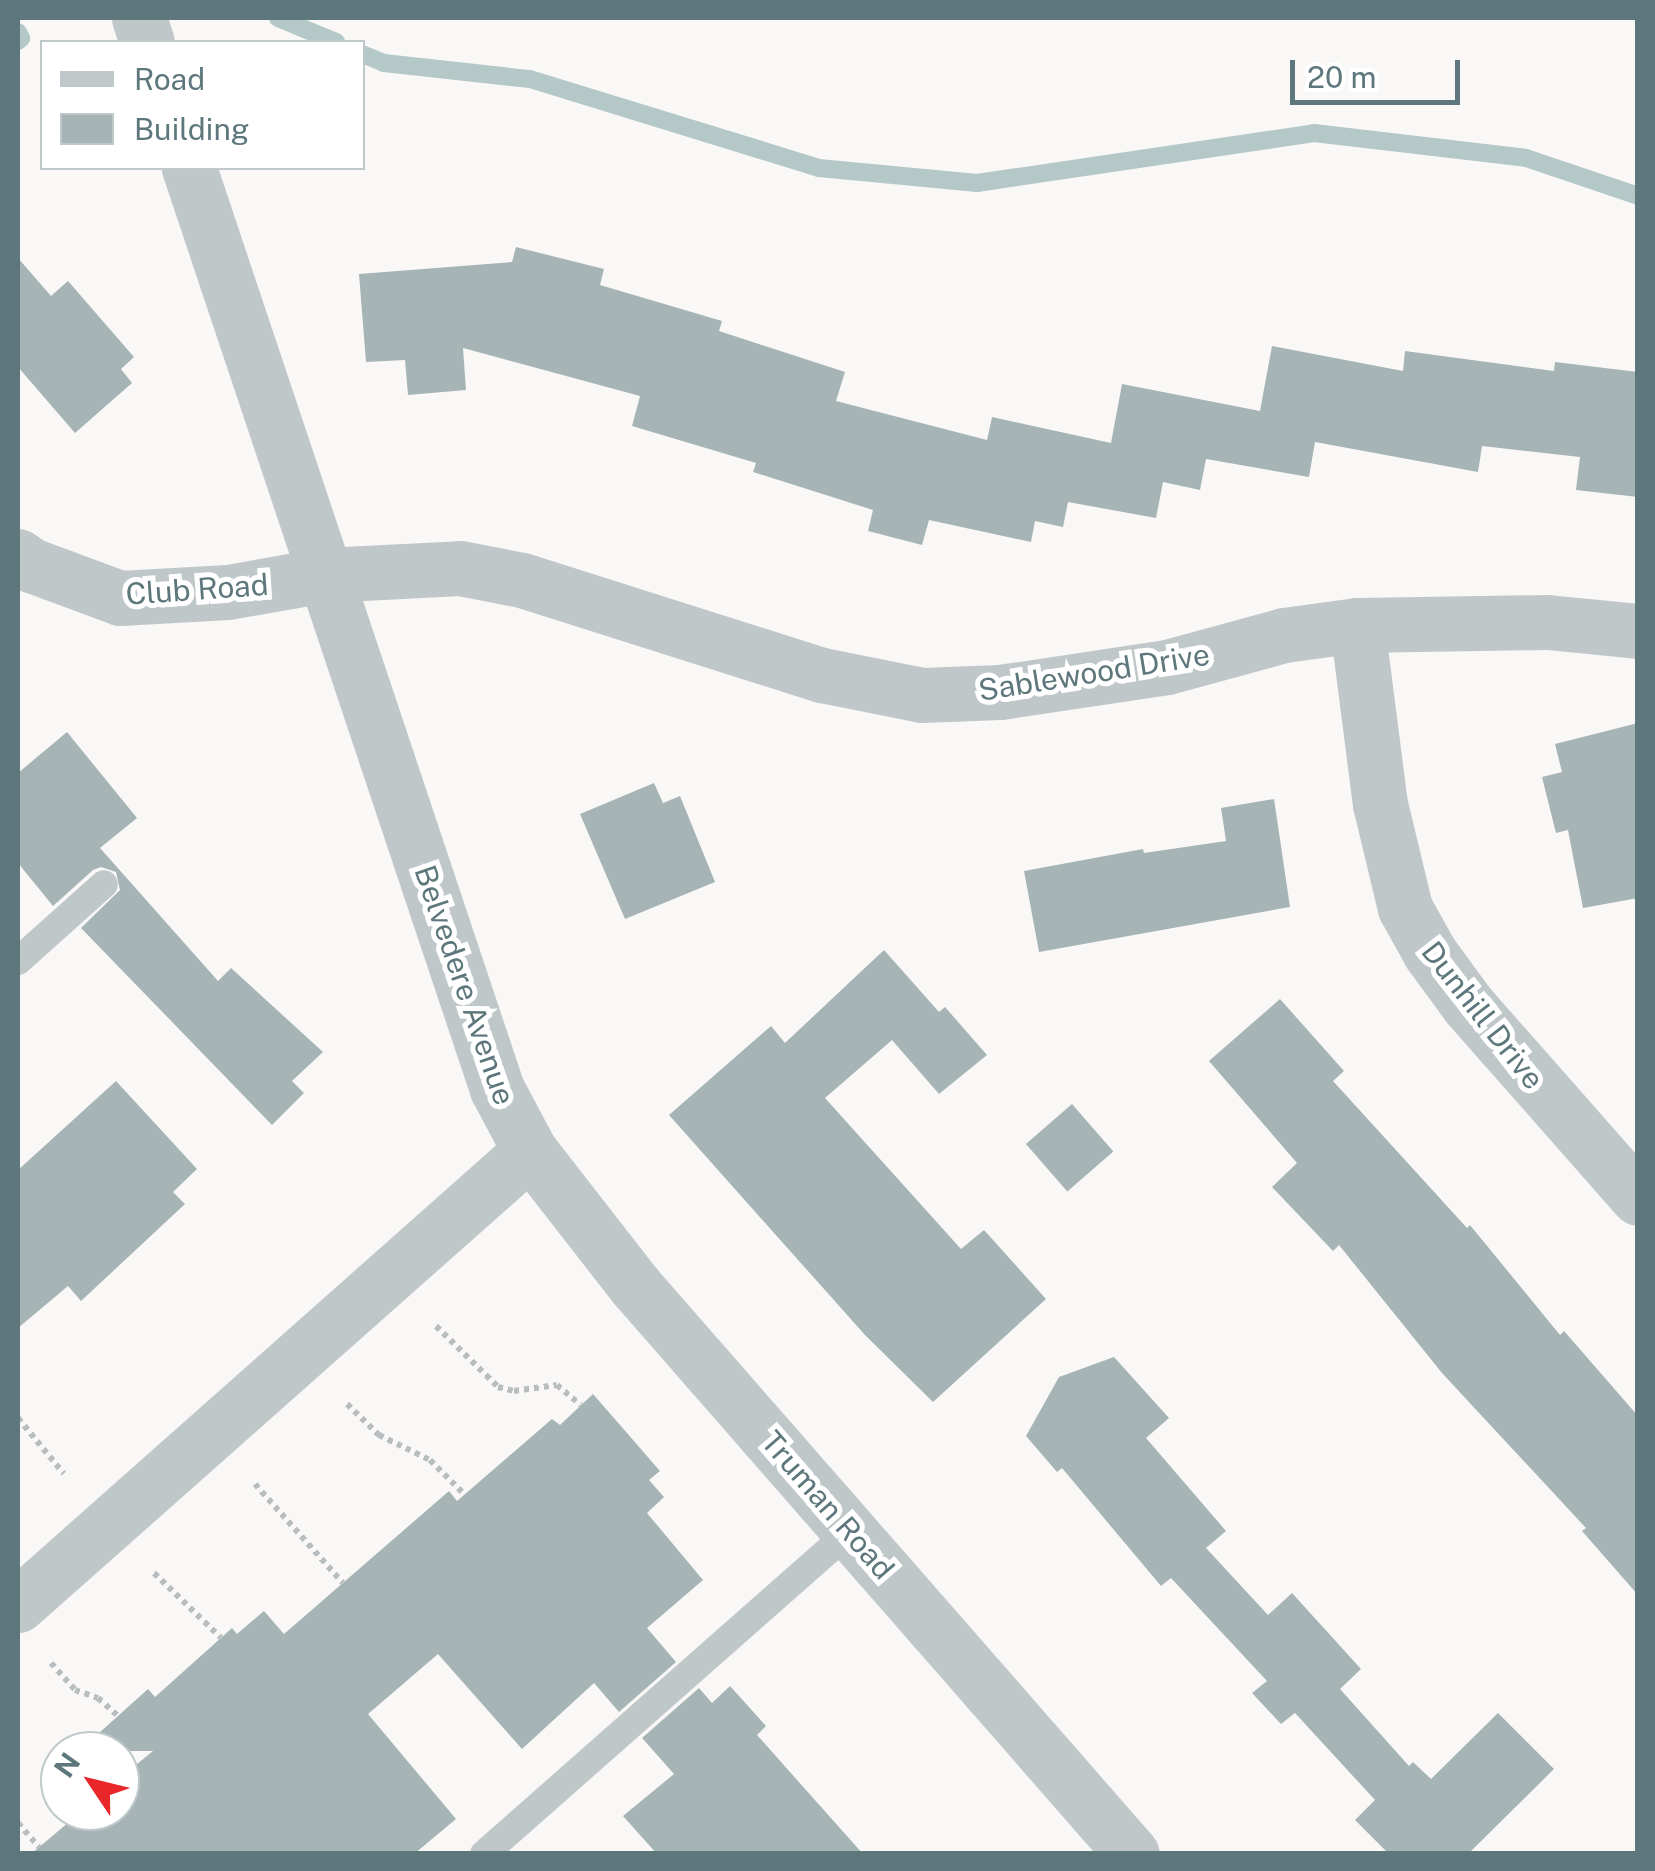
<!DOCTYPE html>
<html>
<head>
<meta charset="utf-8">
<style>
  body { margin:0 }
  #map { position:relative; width:1655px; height:1871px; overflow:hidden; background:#f9f8f6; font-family:"Public Sans",sans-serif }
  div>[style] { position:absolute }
  .stream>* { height:18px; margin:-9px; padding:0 9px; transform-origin:9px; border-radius:9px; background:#b5c8c8 }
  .building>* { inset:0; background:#a6b4b6; transform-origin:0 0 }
  .path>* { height:6px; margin-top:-3px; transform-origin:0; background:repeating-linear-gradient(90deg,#b8bebf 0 5px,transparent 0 10px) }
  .service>* { height:28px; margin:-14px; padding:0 14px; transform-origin:14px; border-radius:14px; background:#c0c7c9 }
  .minor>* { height:55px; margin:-27.5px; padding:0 27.5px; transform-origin:27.5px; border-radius:27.5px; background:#c0c7c9 }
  span { translate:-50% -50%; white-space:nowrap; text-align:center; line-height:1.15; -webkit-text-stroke:10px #fff; paint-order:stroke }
  .street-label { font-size:30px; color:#5e777c }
  .frame { position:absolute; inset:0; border:20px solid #5e777c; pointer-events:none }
  .legend { position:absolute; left:40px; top:40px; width:325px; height:130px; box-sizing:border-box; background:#fff; border:2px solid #bfc9cb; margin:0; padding:12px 18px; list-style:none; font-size:30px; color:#5e777c }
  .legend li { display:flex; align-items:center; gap:20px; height:50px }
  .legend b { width:50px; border:2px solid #bfc9cb }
  .north { position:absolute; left:40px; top:1731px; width:100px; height:100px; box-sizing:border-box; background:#fff; border:2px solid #bfc9cb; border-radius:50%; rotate:305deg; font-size:28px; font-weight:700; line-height:40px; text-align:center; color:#5e777c }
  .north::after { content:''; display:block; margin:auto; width:35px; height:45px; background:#e92629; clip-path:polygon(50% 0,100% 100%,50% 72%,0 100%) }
  .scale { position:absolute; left:1290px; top:60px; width:170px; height:45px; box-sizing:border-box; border:5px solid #5e777c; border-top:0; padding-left:12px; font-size:30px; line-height:35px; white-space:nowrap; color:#5e777c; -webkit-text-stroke:8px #fff; paint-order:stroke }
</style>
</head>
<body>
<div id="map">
  <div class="stream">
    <div style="left:278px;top:18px;width:63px;rotate:22.5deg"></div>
    <div style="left:18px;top:32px;width:7px;rotate:63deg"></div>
    <div style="left:21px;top:38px;width:4px;rotate:135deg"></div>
    <div style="left:362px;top:54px;width:24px;rotate:22deg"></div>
    <div style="left:384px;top:63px;width:147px;rotate:6.3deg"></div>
    <div style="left:530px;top:79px;width:302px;rotate:17.1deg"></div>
    <div style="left:819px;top:168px;width:159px;rotate:5.4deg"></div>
    <div style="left:977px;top:183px;width:341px;rotate:-8.4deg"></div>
    <div style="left:1314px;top:133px;width:213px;rotate:6.7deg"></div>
    <div style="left:1526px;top:158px;width:118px;rotate:18.7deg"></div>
  </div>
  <div class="building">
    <div style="clip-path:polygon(516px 247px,604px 269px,600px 285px,722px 321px,719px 331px,845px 372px,836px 401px,987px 440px,992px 417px,1111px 443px,1122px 384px,1260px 411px,1272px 346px,1403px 371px,1405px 351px,1554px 371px,1555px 362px,1638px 372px,1638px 497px,1576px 490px,1580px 457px,1482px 446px,1478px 472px,1315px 442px,1309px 477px,1206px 459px,1200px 490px,1163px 482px,1156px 518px,1068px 502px,1063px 527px,1035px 521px,1031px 542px,929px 520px,922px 545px,868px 531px,873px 510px,753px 472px,756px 463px,632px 426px,640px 396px,463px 348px,466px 390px,408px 395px,405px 360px,366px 362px,359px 274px,512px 262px)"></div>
    <div style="clip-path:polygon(18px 258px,51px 296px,68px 281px,134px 357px,121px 369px,132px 383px,75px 433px,18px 367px)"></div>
    <div style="clip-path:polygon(1638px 723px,1638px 898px,1583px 908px,1568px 830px,1556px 833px,1542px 777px,1562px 772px,1555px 744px)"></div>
    <div style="clip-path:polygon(67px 732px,137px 818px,100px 848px,218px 981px,231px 968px,323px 1052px,292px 1081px,304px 1093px,272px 1125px,81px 928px,120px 890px,116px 872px,101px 867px,93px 870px,53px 906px,18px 863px,18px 773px)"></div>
    <div style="clip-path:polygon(654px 783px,663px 803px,680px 796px,715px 882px,625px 919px,580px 814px)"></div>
    <div style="clip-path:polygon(1274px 799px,1290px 907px,1039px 952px,1024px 871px,1143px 849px,1144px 853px,1226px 841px,1221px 808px)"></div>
    <div style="clip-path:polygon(884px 950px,939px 1012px,945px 1007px,987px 1055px,939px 1094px,892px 1040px,825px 1098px,961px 1249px,984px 1230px,1046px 1299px,933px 1402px,865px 1335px,669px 1115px,771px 1026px,785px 1043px)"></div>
    <div style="clip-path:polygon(1280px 999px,1344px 1071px,1333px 1081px,1467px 1228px,1470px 1225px,1560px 1335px,1564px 1331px,1638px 1416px,1638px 1595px,1582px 1531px,1586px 1528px,1442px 1373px,1339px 1245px,1333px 1251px,1272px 1187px,1297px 1163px,1209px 1061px)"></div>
    <div style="clip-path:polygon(116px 1081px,197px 1169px,173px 1192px,185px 1204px,81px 1301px,68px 1286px,18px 1328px,18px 1170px)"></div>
    <div style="left:1072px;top:1104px;width:63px;height:61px;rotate:49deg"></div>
    <div style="clip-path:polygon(1114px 1357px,1169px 1418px,1146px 1438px,1226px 1531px,1206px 1548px,1268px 1615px,1292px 1593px,1361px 1669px,1340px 1689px,1409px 1766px,1413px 1762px,1431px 1779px,1498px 1713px,1554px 1769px,1468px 1854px,1389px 1854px,1355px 1820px,1375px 1800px,1295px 1713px,1281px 1724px,1252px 1693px,1267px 1681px,1171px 1578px,1161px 1586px,1062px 1468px,1057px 1472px,1026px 1436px,1059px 1377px)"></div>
    <div style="clip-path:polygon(593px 1394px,660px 1471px,649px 1480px,664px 1497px,647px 1513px,703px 1580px,647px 1628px,676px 1662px,619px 1712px,594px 1683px,522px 1749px,438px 1654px,368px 1714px,456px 1819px,414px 1854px,31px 1854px,82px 1811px,120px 1811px,120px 1778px,153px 1751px,79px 1751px,148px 1689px,155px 1697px,232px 1628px,237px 1634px,264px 1611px,284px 1634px,449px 1491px,457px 1501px,552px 1419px,560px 1425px)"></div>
    <div style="clip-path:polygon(730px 1686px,766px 1726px,757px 1735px,863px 1854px,657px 1854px,623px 1816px,674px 1774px,642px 1738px,699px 1688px,712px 1703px)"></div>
  </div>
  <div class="path">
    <div style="left:436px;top:1326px;width:87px;rotate:44.5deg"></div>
    <div style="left:498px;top:1387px;width:16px;rotate:14deg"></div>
    <div style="left:514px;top:1391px;width:43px;rotate:-7.9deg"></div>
    <div style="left:557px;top:1385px;width:31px;rotate:40deg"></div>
    <div style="left:347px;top:1404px;width:45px;rotate:44.1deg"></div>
    <div style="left:379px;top:1435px;width:57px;rotate:26.1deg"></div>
    <div style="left:430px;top:1460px;width:49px;rotate:45deg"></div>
    <div style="left:18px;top:1418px;width:72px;rotate:50.6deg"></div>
    <div style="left:255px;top:1484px;width:132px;rotate:48.4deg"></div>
    <div style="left:154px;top:1573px;width:93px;rotate:44.1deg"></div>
    <div style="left:51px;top:1663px;width:36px;rotate:48deg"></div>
    <div style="left:75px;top:1690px;width:24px;rotate:19deg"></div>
    <div style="left:98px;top:1698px;width:27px;rotate:42deg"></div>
    <div style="left:18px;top:1823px;width:32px;rotate:49deg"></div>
  </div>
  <div class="service">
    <div style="left:18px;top:961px;width:115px;rotate:-41.8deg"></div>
    <div style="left:484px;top:1854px;width:489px;rotate:-41.4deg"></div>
  </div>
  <div class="minor">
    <div style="left:139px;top:18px;width:25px;rotate:72deg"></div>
    <div style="left:189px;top:168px;width:971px;rotate:71.51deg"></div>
    <div style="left:497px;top:1089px;width:70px;rotate:62deg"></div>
    <div style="left:530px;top:1151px;width:172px;rotate:52.1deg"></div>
    <div style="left:636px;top:1287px;width:753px;rotate:48.82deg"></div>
    <div style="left:18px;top:556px;width:16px;rotate:35deg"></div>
    <div style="left:31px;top:565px;width:95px;rotate:20.3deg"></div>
    <div style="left:120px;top:598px;width:108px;rotate:-3.2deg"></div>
    <div style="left:228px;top:592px;width:97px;rotate:-10deg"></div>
    <div style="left:324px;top:575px;width:136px;rotate:-2.9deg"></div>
    <div style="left:460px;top:568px;width:63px;rotate:11deg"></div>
    <div style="left:522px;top:580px;width:315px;rotate:17.6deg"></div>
    <div style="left:822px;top:675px;width:102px;rotate:11.3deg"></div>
    <div style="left:922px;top:695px;width:78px;rotate:-2.2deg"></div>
    <div style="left:1000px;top:692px;width:169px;rotate:-8.5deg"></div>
    <div style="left:1167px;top:667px;width:121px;rotate:-15.3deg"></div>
    <div style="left:1284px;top:635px;width:74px;rotate:-7.8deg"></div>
    <div style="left:1357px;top:625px;width:190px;rotate:-0.9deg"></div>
    <div style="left:1547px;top:622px;width:91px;rotate:5.6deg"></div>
    <div style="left:1357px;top:625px;width:180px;rotate:82.7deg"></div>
    <div style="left:1380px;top:804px;width:107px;rotate:76.5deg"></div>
    <div style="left:1405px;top:908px;width:51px;rotate:60.9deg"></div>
    <div style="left:1430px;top:953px;width:64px;rotate:53.8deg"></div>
    <div style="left:1468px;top:1005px;width:257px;rotate:48.6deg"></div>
    <div style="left:18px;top:1605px;width:684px;rotate:-41.56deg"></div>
  </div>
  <div class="street-label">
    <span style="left:197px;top:589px;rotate:-4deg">Club Road</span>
    <span style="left:1094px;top:672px;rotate:-9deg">Sablewood Drive</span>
    <span style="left:465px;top:985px;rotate:71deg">Belvedere Avenue</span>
    <span style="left:1483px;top:1015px;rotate:52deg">Dunhill Drive</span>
    <span style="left:828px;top:1505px;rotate:49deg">Truman Road</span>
  </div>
  <div class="frame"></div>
  <ul class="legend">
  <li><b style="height:12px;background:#c0c7c9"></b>Road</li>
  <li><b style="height:28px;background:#a6b4b6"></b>Building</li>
  </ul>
  <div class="north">N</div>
  <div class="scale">20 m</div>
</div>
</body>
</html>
